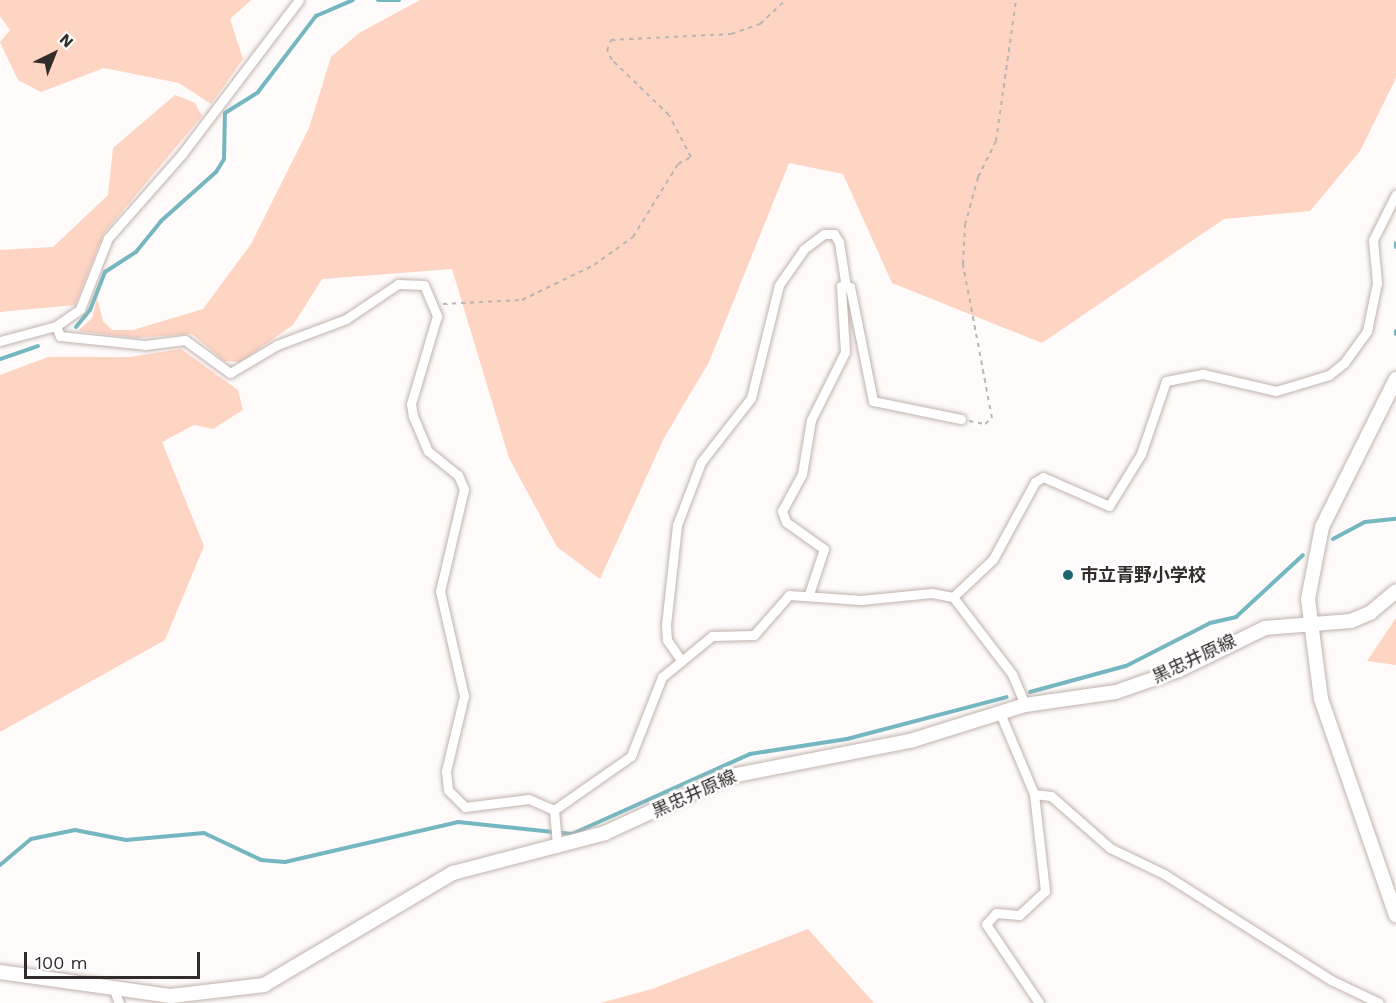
<!DOCTYPE html>
<html>
<head>
<meta charset="utf-8">
<style>
  body { margin:0 }
  #map { position:relative; width:1396px; height:1003px; overflow:hidden; background:#fefbfa; font-family:"Work Sans","Noto Sans JP",sans-serif }
  div>[style] { position:absolute }
  .green>* { inset:0; background:#fed4c3 }
  .stream>* { height:4px; margin:-2px; padding:0 2px; transform-origin:2px; border-radius:2px; background:#75b7c1 }
  .path>* { height:2px; margin-top:-1px; transform-origin:0; background:repeating-linear-gradient(90deg,#b9b5b3 0 4.5px,transparent 0 9px) }
  .roads { filter:drop-shadow(0 0 2px #c1b2ac) drop-shadow(0 0 2px #c1b2ac) }
  .street>* { height:9px; margin:-4.5px; padding:0 4.5px; transform-origin:4.5px; border-radius:4.5px; background:#fff }
  .secondary>* { height:14px; margin:-7px; padding:0 7px; transform-origin:7px; border-radius:7px; background:#fff }
  .dots>* { width:16px; height:16px; translate:-50% -50%; box-sizing:border-box; border:3px solid #fff; border-radius:50% }
  span { translate:-50% -50%; white-space:nowrap; text-align:center; line-height:1.15; -webkit-text-stroke:5px #fff; paint-order:stroke }
  .poi-label { font-size:18px; color:#312b29; font-weight:700 }
  .left { translate:0 -50%; text-align:left }
  .street-label { font-size:18px; color:#312b29 }
  .north { position:absolute; left:24px; top:24px; width:60px; height:60px; -webkit-text-stroke:4px #fff; paint-order:stroke; rotate:43deg; font-size:16px; font-weight:700; line-height:24px; text-align:center; color:#312b29 }
  .north::after { content:''; display:block; margin:auto; width:21px; height:27px; background:#312b29; clip-path:polygon(50% 0,100% 100%,50% 72%,0 100%) }
  .scale { position:absolute; left:24px; top:952px; width:176px; height:27px; box-sizing:border-box; border:3px solid #312b29; border-top:0; padding-left:8px; font-size:18px; line-height:21px; white-space:nowrap; color:#312b29; -webkit-text-stroke:4px #fff; paint-order:stroke }
</style>
</head>
<body>
<div id="map">
  <div class="green">
    <div style="clip-path:polygon(0 0,251px 0,230px 19px,243px 59px,211px 104px,179px 83px,104px 68px,41px 92px,18px 80px,0 42px,10px 30px,0 16px)"></div>
    <div style="clip-path:polygon(420px 0,1396px 0,1396px 78px,1360px 151px,1310px 211px,1224px 219px,1042px 343px,892px 283px,843px 174px,789px 163px,709px 362px,664px 438px,600px 579px,557px 547px,509px 458px,452px 269px,322px 279px,293px 325px,240px 362px,224px 361px,192px 334px,135px 338px,78px 331px,92px 318px,97px 298px,103px 321px,112px 330px,133px 330px,203px 309px,251px 244px,309px 128px,331px 57px,359px 33px)"></div>
    <div style="clip-path:polygon(175px 95px,195px 103px,202px 116px,104px 233px,75px 305px,0 312px,0 250px,53px 247px,108px 195px,113px 148px)"></div>
    <div style="clip-path:polygon(181px 349px,238px 390px,243px 410px,213px 429px,194px 425px,162px 442px,204px 546px,165px 640px,0 732px,0 375px,48px 357px,129px 357px)"></div>
    <div style="clip-path:polygon(1396px 618px,1396px 665px,1367px 661px)"></div>
    <div style="clip-path:polygon(808px 929px,874px 1003px,600px 1003px,652px 989px)"></div>
  </div>
  <div class="stream">
    <div style="left:378px;top:0;width:21px"></div>
    <div style="left:1396px;top:243px;width:4px;rotate:90deg"></div>
    <div style="left:76px;top:327px;width:22px;rotate:-51deg"></div>
    <div style="left:90px;top:310px;width:41px;rotate:-68.5deg"></div>
    <div style="left:105px;top:272px;width:37px;rotate:-33deg"></div>
    <div style="left:136px;top:252px;width:40px;rotate:-51deg"></div>
    <div style="left:161px;top:221px;width:74px;rotate:-41.7deg"></div>
    <div style="left:216px;top:172px;width:15px;rotate:-58deg"></div>
    <div style="left:224px;top:159px;width:46px;rotate:-88.8deg"></div>
    <div style="left:225px;top:113px;width:39px;rotate:-32deg"></div>
    <div style="left:258px;top:92px;width:96px;rotate:-52.7deg"></div>
    <div style="left:316px;top:16px;width:40px;rotate:-23.4deg"></div>
    <div style="left:1396px;top:331px;width:3px;rotate:90deg"></div>
    <div style="left:0;top:359px;width:40px;rotate:-18.9deg"></div>
    <div style="left:1333px;top:539px;width:36px;rotate:-28deg"></div>
    <div style="left:1365px;top:522px;width:31px;rotate:-6deg"></div>
    <div style="left:1030px;top:692px;width:99px;rotate:-15.2deg"></div>
    <div style="left:1126px;top:666px;width:94px;rotate:-27.1deg"></div>
    <div style="left:1210px;top:623px;width:27px;rotate:-13deg"></div>
    <div style="left:1236px;top:617px;width:91px;rotate:-42.8deg"></div>
    <div style="left:0;top:865px;width:40px;rotate:-40deg"></div>
    <div style="left:31px;top:839px;width:45px;rotate:-11.6deg"></div>
    <div style="left:75px;top:830px;width:52px;rotate:11.1deg"></div>
    <div style="left:126px;top:840px;width:78px;rotate:-5.1deg"></div>
    <div style="left:204px;top:833px;width:63px;rotate:25.3deg"></div>
    <div style="left:261px;top:860px;width:24px;rotate:5deg"></div>
    <div style="left:285px;top:862px;width:178px;rotate:-13deg"></div>
    <div style="left:458px;top:822px;width:115px;rotate:6deg"></div>
    <div style="left:572px;top:834px;width:195px;rotate:-24.2deg"></div>
    <div style="left:750px;top:754px;width:98px;rotate:-8.8deg"></div>
    <div style="left:847px;top:739px;width:165px;rotate:-14.7deg"></div>
  </div>
  <div class="path">
    <div style="left:443px;top:304px;width:79px;rotate:-2.9deg"></div>
    <div style="left:522px;top:300px;width:80px;rotate:-25.9deg"></div>
    <div style="left:594px;top:265px;width:48px;rotate:-35.7deg"></div>
    <div style="left:633px;top:237px;width:86px;rotate:-58.3deg"></div>
    <div style="left:678px;top:164px;width:15px;rotate:-28deg"></div>
    <div style="left:691px;top:157px;width:47px;rotate:-117.6deg"></div>
    <div style="left:669px;top:115px;width:79px;rotate:-136deg"></div>
    <div style="left:612px;top:60px;width:10px;rotate:-119deg"></div>
    <div style="left:607px;top:51px;width:12px;rotate:-70deg"></div>
    <div style="left:611px;top:40px;width:120px;rotate:-2.9deg"></div>
    <div style="left:731px;top:34px;width:31px;rotate:-19deg"></div>
    <div style="left:760px;top:24px;width:35px;rotate:-43deg"></div>
    <div style="left:969px;top:421px;width:16px;rotate:11deg"></div>
    <div style="left:985px;top:424px;width:9px;rotate:-41deg"></div>
    <div style="left:992px;top:418px;width:157px;rotate:-100.7deg"></div>
    <div style="left:963px;top:264px;width:39px;rotate:-87deg"></div>
    <div style="left:965px;top:225px;width:50px;rotate:-74.8deg"></div>
    <div style="left:978px;top:177px;width:40px;rotate:-63.4deg"></div>
    <div style="left:996px;top:141px;width:142px;rotate:-81.9deg"></div>
  </div>
  <div class="roads">
    <div class="street">
      <div style="left:56px;top:326px;width:11px;rotate:68deg"></div>
      <div style="left:60px;top:336px;width:85px;rotate:6deg"></div>
      <div style="left:145px;top:345px;width:40px;rotate:-7.1deg"></div>
      <div style="left:185px;top:340px;width:56px;rotate:36.3deg"></div>
      <div style="left:230px;top:373px;width:55px;rotate:-30.8deg"></div>
      <div style="left:277px;top:345px;width:74px;rotate:-20.6deg"></div>
      <div style="left:346px;top:319px;width:63px;rotate:-33.9deg"></div>
      <div style="left:398px;top:284px;width:26px;rotate:2deg"></div>
      <div style="left:424px;top:285px;width:34px;rotate:67deg"></div>
      <div style="left:437px;top:316px;width:92px;rotate:106.5deg"></div>
      <div style="left:411px;top:404px;width:12px;rotate:81deg"></div>
      <div style="left:413px;top:416px;width:38px;rotate:67deg"></div>
      <div style="left:428px;top:451px;width:38px;rotate:39deg"></div>
      <div style="left:458px;top:475px;width:15px;rotate:67deg"></div>
      <div style="left:464px;top:489px;width:105px;rotate:103.2deg"></div>
      <div style="left:440px;top:591px;width:108px;rotate:77.1deg"></div>
      <div style="left:464px;top:696px;width:77px;rotate:103.5deg"></div>
      <div style="left:446px;top:771px;width:19px;rotate:84deg"></div>
      <div style="left:448px;top:790px;width:24px;rotate:45deg"></div>
      <div style="left:465px;top:807px;width:64px;rotate:-7.1deg"></div>
      <div style="left:529px;top:799px;width:27px;rotate:24deg"></div>
      <div style="left:0;top:341px;width:58px;rotate:-15deg"></div>
      <div style="left:56px;top:326px;width:29px;rotate:-35deg"></div>
      <div style="left:80px;top:309px;width:76px;rotate:-68.5deg"></div>
      <div style="left:108px;top:238px;width:112px;rotate:-48.6deg"></div>
      <div style="left:182px;top:154px;width:193px;rotate:-52.8deg"></div>
      <div style="left:809px;top:594px;width:47px;rotate:-71.6deg"></div>
      <div style="left:824px;top:549px;width:47px;rotate:-144.6deg"></div>
      <div style="left:786px;top:522px;width:12px;rotate:-110deg"></div>
      <div style="left:782px;top:511px;width:42px;rotate:-61.6deg"></div>
      <div style="left:802px;top:474px;width:55px;rotate:-80.5deg"></div>
      <div style="left:811px;top:420px;width:76px;rotate:-63.4deg"></div>
      <div style="left:845px;top:352px;width:66px;rotate:-93.5deg"></div>
      <div style="left:841px;top:286px;width:9px;rotate:6deg"></div>
      <div style="left:850px;top:287px;width:116px;rotate:78.6deg"></div>
      <div style="left:873px;top:401px;width:90px;rotate:11.6deg"></div>
      <div style="left:953px;top:597px;width:55px;rotate:-43.5deg"></div>
      <div style="left:993px;top:559px;width:88px;rotate:-61.4deg"></div>
      <div style="left:1035px;top:482px;width:9px;rotate:-32deg"></div>
      <div style="left:1043px;top:477px;width:72px;rotate:23.7deg"></div>
      <div style="left:1109px;top:506px;width:61px;rotate:-58.4deg"></div>
      <div style="left:1141px;top:454px;width:77px;rotate:-71.1deg"></div>
      <div style="left:1166px;top:381px;width:38px;rotate:-11deg"></div>
      <div style="left:1203px;top:374px;width:75px;rotate:13.1deg"></div>
      <div style="left:1276px;top:391px;width:55px;rotate:-16.8deg"></div>
      <div style="left:1329px;top:375px;width:19px;rotate:-39deg"></div>
      <div style="left:1344px;top:363px;width:39px;rotate:-54deg"></div>
      <div style="left:1367px;top:331px;width:49px;rotate:-78.2deg"></div>
      <div style="left:1377px;top:283px;width:43px;rotate:-95.3deg"></div>
      <div style="left:1373px;top:240px;width:51px;rotate:-63.4deg"></div>
      <div style="left:681px;top:660px;width:24px;rotate:-125deg"></div>
      <div style="left:667px;top:640px;width:15px;rotate:-94deg"></div>
      <div style="left:666px;top:625px;width:101px;rotate:-83.7deg"></div>
      <div style="left:677px;top:525px;width:67px;rotate:-69.1deg"></div>
      <div style="left:701px;top:462px;width:81px;rotate:-52deg"></div>
      <div style="left:751px;top:398px;width:116px;rotate:-76.1deg"></div>
      <div style="left:779px;top:285px;width:44px;rotate:-55.2deg"></div>
      <div style="left:804px;top:249px;width:25px;rotate:-37deg"></div>
      <div style="left:824px;top:234px;width:10px"></div>
      <div style="left:834px;top:234px;width:9px;rotate:58deg"></div>
      <div style="left:839px;top:242px;width:46px;rotate:81.2deg"></div>
      <div style="left:1000px;top:713px;width:88px;rotate:67.2deg"></div>
      <div style="left:1034px;top:794px;width:98px;rotate:83.5deg"></div>
      <div style="left:1045px;top:891px;width:35px;rotate:137deg"></div>
      <div style="left:1019px;top:915px;width:23px;rotate:-175deg"></div>
      <div style="left:996px;top:913px;width:15px;rotate:132deg"></div>
      <div style="left:986px;top:924px;width:95px;rotate:56.1deg"></div>
      <div style="left:1034px;top:794px;width:17px;rotate:7deg"></div>
      <div style="left:1051px;top:796px;width:79px;rotate:41.4deg"></div>
      <div style="left:1110px;top:848px;width:60px;rotate:25.7deg"></div>
      <div style="left:1164px;top:874px;width:198px;rotate:32.4deg"></div>
      <div style="left:1331px;top:980px;width:53px;rotate:25.6deg"></div>
      <div style="left:554px;top:810px;width:94px;rotate:-35deg"></div>
      <div style="left:631px;top:756px;width:85px;rotate:-68.6deg"></div>
      <div style="left:662px;top:677px;width:65px;rotate:-39.4deg"></div>
      <div style="left:712px;top:636px;width:42px;rotate:-1.4deg"></div>
      <div style="left:754px;top:635px;width:53px;rotate:-48.8deg"></div>
      <div style="left:789px;top:595px;width:72px;rotate:4deg"></div>
      <div style="left:861px;top:600px;width:71px;rotate:-5.6deg"></div>
      <div style="left:932px;top:593px;width:21px;rotate:11deg"></div>
      <div style="left:953px;top:597px;width:97px;rotate:52.5deg"></div>
      <div style="left:1012px;top:674px;width:34px;rotate:67deg"></div>
      <div style="left:554px;top:810px;width:38px;rotate:85deg"></div>
      <div style="left:113px;top:988px;width:16px;rotate:68deg"></div>
    </div>
    <div class="secondary">
      <div style="left:1396px;top:379px;width:165px;rotate:116.6deg"></div>
      <div style="left:1322px;top:527px;width:73px;rotate:101deg"></div>
      <div style="left:1308px;top:599px;width:101px;rotate:82.6deg"></div>
      <div style="left:1321px;top:699px;width:229px;rotate:70.9deg"></div>
      <div style="left:0;top:972px;width:173px;rotate:8deg"></div>
      <div style="left:171px;top:996px;width:94px;rotate:-6.7deg"></div>
      <div style="left:264px;top:985px;width:220px;rotate:-30.7deg"></div>
      <div style="left:453px;top:873px;width:157px;rotate:-14.7deg"></div>
      <div style="left:605px;top:833px;width:133px;rotate:-24.8deg"></div>
      <div style="left:726px;top:777px;width:187px;rotate:-11.1deg"></div>
      <div style="left:910px;top:741px;width:121px;rotate:-17.4deg"></div>
      <div style="left:1025px;top:705px;width:92px;rotate:-8.1deg"></div>
      <div style="left:1116px;top:692px;width:67px;rotate:-19.2deg"></div>
      <div style="left:1179px;top:670px;width:96px;rotate:-26deg"></div>
      <div style="left:1265px;top:628px;width:86px;rotate:-4.7deg"></div>
      <div style="left:1351px;top:621px;width:21px;rotate:-23deg"></div>
      <div style="left:1370px;top:613px;width:34px;rotate:-40deg"></div>
    </div>
  </div>
  <div class="dots">
    <div style="left:1068px;top:575px;background:#1a6570"></div>
  </div>
  <div class="poi-label">
    <span class="left" style="left:1080px;top:575px">市立青野小学校</span>
  </div>
  <div class="street-label">
    <span style="left:1194px;top:659px;rotate:-25deg">黒忠井原線</span>
    <span style="left:694px;top:794px;rotate:-24deg">黒忠井原線</span>
  </div>
  <div class="north">N</div>
  <div class="scale">100 m</div>
</div>
</body>
</html>
